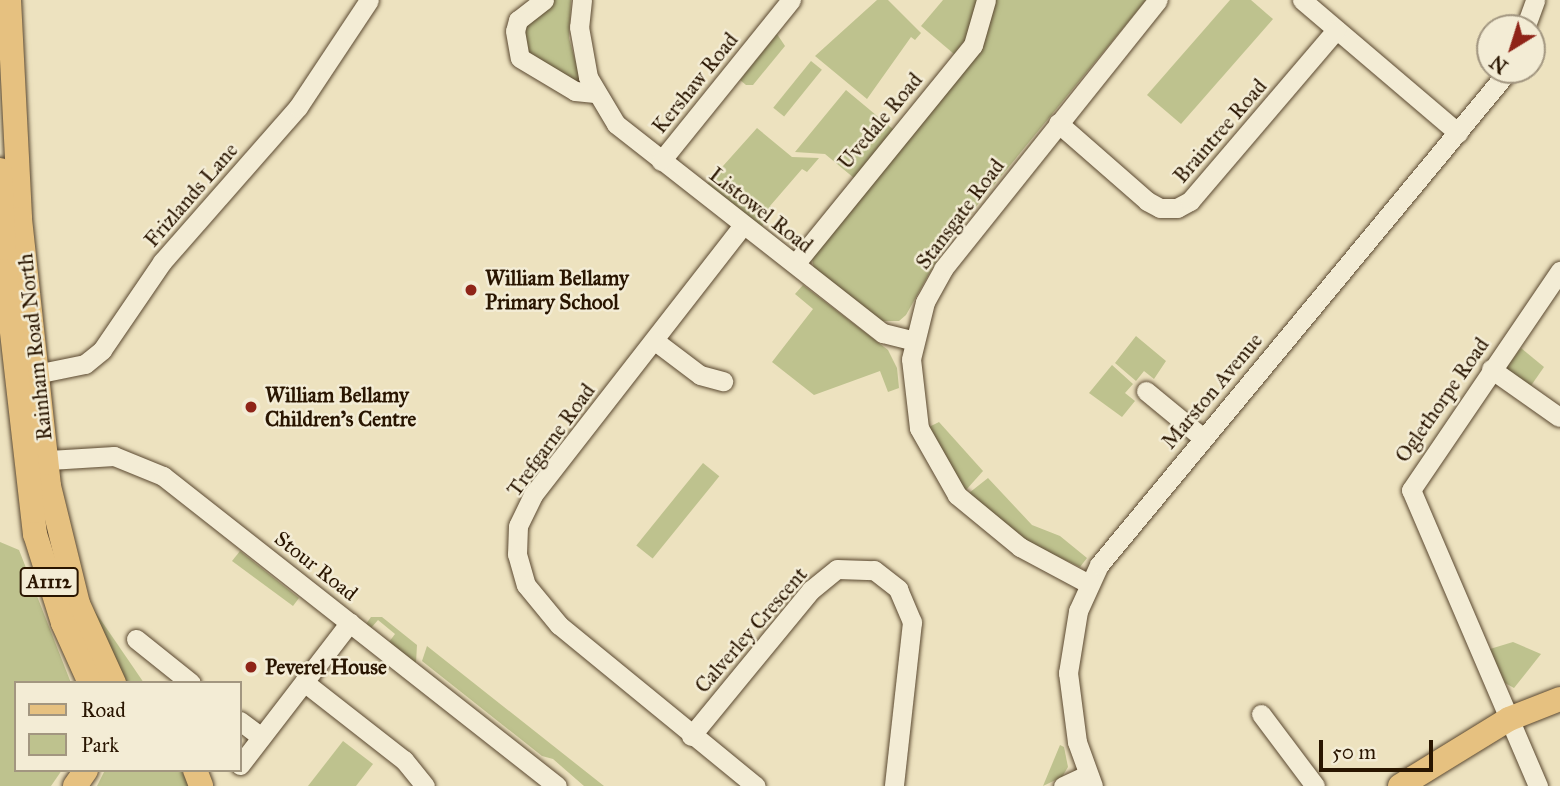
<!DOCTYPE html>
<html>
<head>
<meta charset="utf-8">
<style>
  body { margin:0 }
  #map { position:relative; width:1560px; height:786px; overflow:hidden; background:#ede2bf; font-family:"IM FELL Great Primer",serif }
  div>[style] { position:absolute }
  .green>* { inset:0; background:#bec28e; transform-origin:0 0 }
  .roads { filter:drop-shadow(0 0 2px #5a4830) drop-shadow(0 0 2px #5a4830) }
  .minor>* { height:19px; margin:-9.5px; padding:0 9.5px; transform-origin:9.5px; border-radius:9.5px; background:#f3ecd5 }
  .major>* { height:24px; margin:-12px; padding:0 12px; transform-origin:12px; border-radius:12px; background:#e6c180 }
  .dots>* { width:19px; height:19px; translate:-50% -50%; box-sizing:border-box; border:4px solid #f3ecd5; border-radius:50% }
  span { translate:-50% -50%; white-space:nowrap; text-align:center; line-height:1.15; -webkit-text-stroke:5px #f3ecd5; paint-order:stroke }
  .shield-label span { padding:2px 5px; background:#f3ecd5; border:2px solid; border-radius:5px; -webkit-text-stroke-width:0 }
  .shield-label { font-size:19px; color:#291500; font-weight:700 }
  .street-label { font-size:21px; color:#291500 }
  .poi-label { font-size:21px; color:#291500; font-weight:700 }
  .left { translate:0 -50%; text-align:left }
  .legend { position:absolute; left:14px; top:681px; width:228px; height:91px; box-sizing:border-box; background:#f3ecd5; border:2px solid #a29680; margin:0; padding:9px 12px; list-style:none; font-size:21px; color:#291500 }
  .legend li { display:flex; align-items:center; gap:14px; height:35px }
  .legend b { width:35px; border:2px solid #a29680 }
  .north { position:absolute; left:1476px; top:14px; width:70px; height:70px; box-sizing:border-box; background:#f3ecd5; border:2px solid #a29680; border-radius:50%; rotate:218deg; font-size:19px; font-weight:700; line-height:28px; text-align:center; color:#291500 }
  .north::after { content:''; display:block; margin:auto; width:24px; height:32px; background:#8f2418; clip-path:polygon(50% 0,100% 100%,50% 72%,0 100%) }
  .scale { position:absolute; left:1319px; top:740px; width:114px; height:32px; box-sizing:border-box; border:4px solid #291500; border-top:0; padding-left:9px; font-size:21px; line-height:24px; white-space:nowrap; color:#291500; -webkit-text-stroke:5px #f3ecd5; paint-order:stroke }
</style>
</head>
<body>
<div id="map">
  <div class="green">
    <div style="clip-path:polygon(553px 0,571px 0,569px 38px,582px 85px,522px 50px,525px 19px)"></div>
    <div style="clip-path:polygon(877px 0,888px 0,921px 33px,915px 40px,911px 37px,867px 99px,815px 56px)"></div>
    <div style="clip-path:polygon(943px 0,978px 0,973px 30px,954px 54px,921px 26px)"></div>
    <div style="clip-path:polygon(993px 0,1146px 0,947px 242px,906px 315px,899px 321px,878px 321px,814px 269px,812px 258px,985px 41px)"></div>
    <div style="clip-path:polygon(1230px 0,1251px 0,1273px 19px,1181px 124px,1147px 95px)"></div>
    <div style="clip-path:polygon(777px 34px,785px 46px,753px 85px,746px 85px,740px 80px)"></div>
    <div style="left:811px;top:61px;width:14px;height:60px;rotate:39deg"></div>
    <div style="clip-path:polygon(846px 90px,894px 130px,854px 178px,825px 154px,795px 152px)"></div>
    <div style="clip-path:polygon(757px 128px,792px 157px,819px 158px,807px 172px,802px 169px,770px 206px,775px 211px,761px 227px,706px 185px)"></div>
    <div style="clip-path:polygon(803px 285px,888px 350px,897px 368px,899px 388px,888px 392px,880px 371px,814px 395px,772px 362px,813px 309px,795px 294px)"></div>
    <div style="clip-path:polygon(1136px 336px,1166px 361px,1154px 379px,1144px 371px,1136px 381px,1115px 363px)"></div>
    <div style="clip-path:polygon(1521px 348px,1544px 367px,1528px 390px,1505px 370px)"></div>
    <div style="clip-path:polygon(1112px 365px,1133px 384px,1125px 393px,1135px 401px,1122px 417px,1089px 393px)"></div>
    <div style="clip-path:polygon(939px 422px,983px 471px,966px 490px,954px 476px,929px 427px)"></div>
    <div style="left:703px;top:463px;width:21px;height:106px;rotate:39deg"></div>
    <div style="clip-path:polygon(988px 478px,1032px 525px,1060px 536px,1087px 558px,1080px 567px,1029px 543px,969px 493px)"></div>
    <div style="clip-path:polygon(0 542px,19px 550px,71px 683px,16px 683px,16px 770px,62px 770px,51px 786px,0 786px)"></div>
    <div style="clip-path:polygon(240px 551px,299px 598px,293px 606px,232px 561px)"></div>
    <div style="clip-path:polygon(89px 608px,94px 610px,144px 683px,123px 683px)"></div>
    <div style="clip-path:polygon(371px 617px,382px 617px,417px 645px,416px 663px,389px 642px,395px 634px,378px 620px,371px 628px,366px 624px)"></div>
    <div style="clip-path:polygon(1513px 642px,1541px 654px,1514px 688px,1505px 683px,1490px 649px)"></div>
    <div style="clip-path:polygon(427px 646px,604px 786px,584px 786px,553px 759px,542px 756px,422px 661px)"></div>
    <div style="clip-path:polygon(343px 741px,373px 764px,356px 786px,308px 786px)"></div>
    <div style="clip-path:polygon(1060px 745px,1064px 747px,1068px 767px,1062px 777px,1043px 786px)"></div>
    <div style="clip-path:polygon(105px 770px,181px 770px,190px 786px,97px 786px)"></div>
  </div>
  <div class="roads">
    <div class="minor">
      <div style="left:544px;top:0;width:33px;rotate:142deg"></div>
      <div style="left:518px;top:20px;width:11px;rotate:105deg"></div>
      <div style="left:515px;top:31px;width:27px;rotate:80deg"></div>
      <div style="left:520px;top:58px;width:64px;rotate:31deg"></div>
      <div style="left:575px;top:91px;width:20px;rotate:6deg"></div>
      <div style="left:582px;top:0;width:27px;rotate:96deg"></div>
      <div style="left:579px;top:27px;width:51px;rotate:79.8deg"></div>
      <div style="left:588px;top:77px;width:55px;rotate:59.2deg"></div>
      <div style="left:616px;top:124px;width:339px;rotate:38.1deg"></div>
      <div style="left:883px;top:333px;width:32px;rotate:14deg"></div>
      <div style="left:1302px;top:0;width:205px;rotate:40.4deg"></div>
      <div style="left:1525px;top:28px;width:30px;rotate:-70deg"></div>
      <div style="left:1058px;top:123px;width:118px;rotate:41.2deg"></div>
      <div style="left:1147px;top:201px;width:15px;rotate:28deg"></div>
      <div style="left:1160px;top:208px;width:17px"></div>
      <div style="left:1177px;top:208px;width:15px;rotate:-28deg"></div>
      <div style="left:1190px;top:201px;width:225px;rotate:-49.5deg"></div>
      <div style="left:661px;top:161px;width:207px;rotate:-51.1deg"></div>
      <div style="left:743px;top:225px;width:342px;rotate:127.9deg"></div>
      <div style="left:533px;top:495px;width:34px;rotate:116deg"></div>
      <div style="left:518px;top:526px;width:28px;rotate:92deg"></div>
      <div style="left:517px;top:554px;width:32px;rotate:74deg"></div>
      <div style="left:526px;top:585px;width:52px;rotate:50.5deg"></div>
      <div style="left:559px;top:625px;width:254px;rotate:39.3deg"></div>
      <div style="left:795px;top:264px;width:282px;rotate:-50.9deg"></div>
      <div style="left:973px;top:45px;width:47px;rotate:-73.9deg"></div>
      <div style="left:655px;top:341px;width:56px;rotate:37.1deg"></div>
      <div style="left:700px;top:375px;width:24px;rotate:15deg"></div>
      <div style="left:1491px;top:369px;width:83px;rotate:35.2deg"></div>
      <div style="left:26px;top:376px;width:60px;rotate:-11.5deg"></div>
      <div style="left:85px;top:364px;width:22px;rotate:-39deg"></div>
      <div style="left:102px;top:350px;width:107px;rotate:-55.7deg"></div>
      <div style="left:162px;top:262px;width:206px;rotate:-48.7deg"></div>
      <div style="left:298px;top:107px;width:128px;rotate:-56.4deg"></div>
      <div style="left:1146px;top:391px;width:74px;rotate:39.5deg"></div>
      <div style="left:33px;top:461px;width:81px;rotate:-3.5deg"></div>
      <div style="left:114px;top:456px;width:53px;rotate:22.2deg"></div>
      <div style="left:163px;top:476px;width:501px;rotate:38.2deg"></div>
      <div style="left:1089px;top:584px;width:78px;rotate:-151.8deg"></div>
      <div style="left:1020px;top:547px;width:82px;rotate:-140.5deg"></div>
      <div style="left:957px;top:495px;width:77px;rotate:-119.6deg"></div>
      <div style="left:919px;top:428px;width:69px;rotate:-96.6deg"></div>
      <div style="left:911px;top:359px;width:59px;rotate:-76.2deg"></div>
      <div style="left:925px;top:302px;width:38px;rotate:-61deg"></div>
      <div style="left:943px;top:269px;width:344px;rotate:-51.4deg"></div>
      <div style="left:136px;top:639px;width:70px;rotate:38.7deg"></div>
      <div style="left:304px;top:682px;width:127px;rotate:38deg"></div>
      <div style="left:404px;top:760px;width:33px;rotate:51deg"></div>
      <div style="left:1261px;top:714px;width:90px;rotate:53.1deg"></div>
      <div style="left:240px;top:721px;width:26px;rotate:37deg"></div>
      <div style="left:691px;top:736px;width:189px;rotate:-50.6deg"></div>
      <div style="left:811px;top:590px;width:33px;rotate:-39deg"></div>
      <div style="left:837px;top:569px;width:37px;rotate:2deg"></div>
      <div style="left:874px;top:570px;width:31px;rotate:38deg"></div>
      <div style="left:898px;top:589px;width:36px;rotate:67deg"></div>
      <div style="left:912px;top:622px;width:165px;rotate:96.3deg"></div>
      <div style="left:240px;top:765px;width:180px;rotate:-52.4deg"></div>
      <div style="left:1063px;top:786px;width:26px;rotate:-25deg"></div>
      <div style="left:1093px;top:786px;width:47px;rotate:-110deg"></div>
      <div style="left:1077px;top:742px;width:70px;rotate:-97.4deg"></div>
      <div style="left:1068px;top:673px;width:63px;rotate:-80.8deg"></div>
      <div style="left:1078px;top:611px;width:51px;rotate:-65.5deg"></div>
      <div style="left:1099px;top:565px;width:643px;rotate:-50.37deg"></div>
      <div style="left:1538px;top:786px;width:322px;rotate:-113.2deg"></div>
      <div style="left:1411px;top:490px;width:265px;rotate:-55.8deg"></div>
    </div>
    <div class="major">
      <div style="left:9px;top:0;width:219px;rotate:87.1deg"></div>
      <div style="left:20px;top:219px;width:269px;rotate:83.8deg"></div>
      <div style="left:49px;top:486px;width:122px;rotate:76.2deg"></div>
      <div style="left:78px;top:604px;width:87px;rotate:65.5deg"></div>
      <div style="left:0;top:170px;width:101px;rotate:87.2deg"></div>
      <div style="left:5px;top:271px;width:265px;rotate:83.5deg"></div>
      <div style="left:35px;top:534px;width:93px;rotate:72.5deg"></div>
      <div style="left:63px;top:623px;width:66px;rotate:65.8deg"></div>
      <div style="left:195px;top:770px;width:17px;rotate:69deg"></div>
      <div style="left:75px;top:786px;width:19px;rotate:-55deg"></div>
      <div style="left:1400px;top:786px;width:128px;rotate:-31.6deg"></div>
      <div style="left:1509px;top:719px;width:55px;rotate:-21.4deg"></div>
    </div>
  </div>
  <div class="dots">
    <div style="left:471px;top:290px;background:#8f2418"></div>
    <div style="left:251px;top:407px;background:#8f2418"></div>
    <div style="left:251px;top:667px;background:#8f2418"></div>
  </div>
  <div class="shield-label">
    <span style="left:49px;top:582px">A1112</span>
  </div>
  <div class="street-label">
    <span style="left:695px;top:83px;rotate:-51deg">Kershaw Road</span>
    <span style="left:880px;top:121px;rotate:-50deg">Uvedale Road</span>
    <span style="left:1220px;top:131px;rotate:-49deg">Braintree Road</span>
    <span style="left:191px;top:195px;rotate:-49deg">Frizlands Lane</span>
    <span style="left:761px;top:210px;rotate:38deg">Listowel Road</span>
    <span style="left:960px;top:214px;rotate:-53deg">Stansgate Road</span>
    <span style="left:35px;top:347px;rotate:-96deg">Rainham Road North</span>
    <span style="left:1212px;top:391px;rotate:-50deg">Marston Avenue</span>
    <span style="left:1442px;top:400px;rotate:-55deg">Oglethorpe Road</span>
    <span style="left:551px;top:440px;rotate:-54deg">Trefgarne Road</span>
    <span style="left:316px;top:566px;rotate:38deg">Stour Road</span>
    <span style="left:751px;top:630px;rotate:-49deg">Calverley Crescent</span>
  </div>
  <div class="poi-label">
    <span class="left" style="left:485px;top:290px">William Bellamy<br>Primary School</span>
    <span class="left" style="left:265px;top:407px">William Bellamy<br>Children's Centre</span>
    <span class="left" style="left:265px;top:667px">Peverel House</span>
  </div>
  <ul class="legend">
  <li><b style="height:9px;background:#e6c180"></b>Road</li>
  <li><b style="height:19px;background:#bec28e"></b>Park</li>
  </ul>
  <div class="north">N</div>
  <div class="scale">50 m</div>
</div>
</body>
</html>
